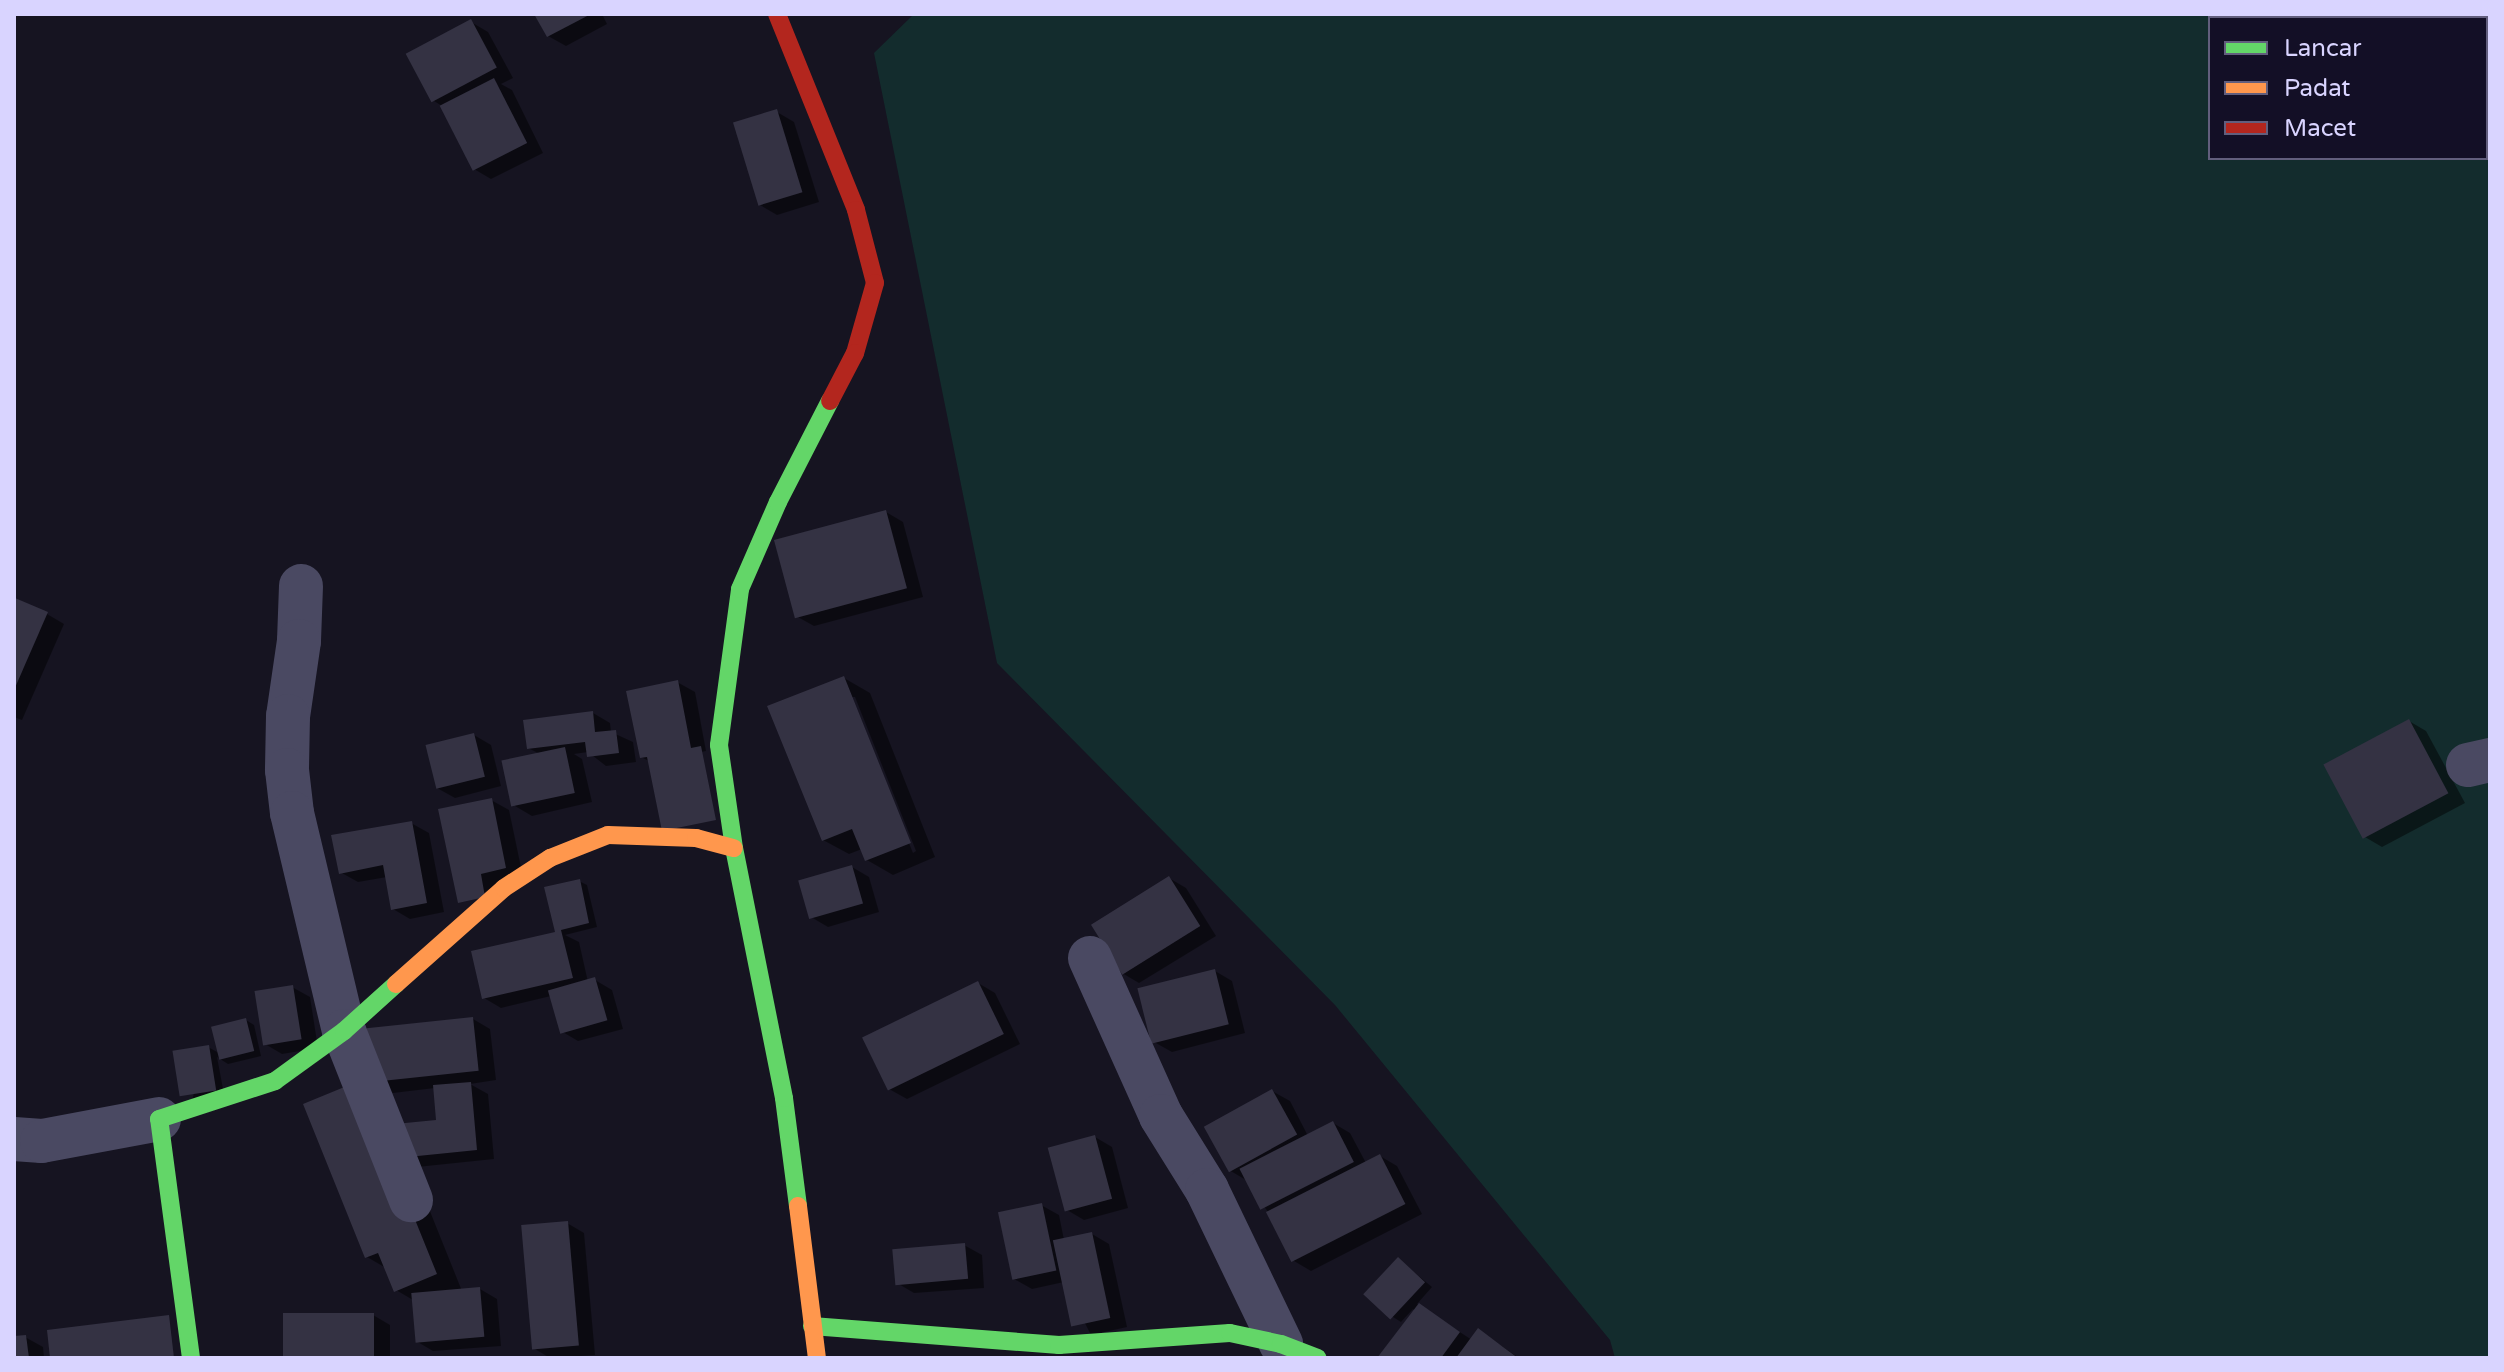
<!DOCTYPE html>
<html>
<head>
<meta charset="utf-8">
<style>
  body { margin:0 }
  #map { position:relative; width:2504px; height:1372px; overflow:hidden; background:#161421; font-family:"Varela Round",sans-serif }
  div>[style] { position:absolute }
  .green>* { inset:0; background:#132c2d }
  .shadow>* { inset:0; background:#0007 }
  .building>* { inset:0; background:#343243; transform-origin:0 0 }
  .street>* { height:44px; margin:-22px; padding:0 22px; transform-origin:22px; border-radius:22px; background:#4a4962 }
  .fast>* { height:18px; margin:-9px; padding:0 9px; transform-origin:9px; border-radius:9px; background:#63d668 }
  .slow>* { height:18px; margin:-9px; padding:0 9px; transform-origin:9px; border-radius:9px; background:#ff974d }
  .jam>* { height:18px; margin:-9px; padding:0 9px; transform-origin:9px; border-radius:9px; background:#b3261e }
  span { translate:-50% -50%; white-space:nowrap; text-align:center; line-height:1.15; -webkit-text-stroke:7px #130f26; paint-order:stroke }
  .frame { position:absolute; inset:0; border:16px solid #d9d4ff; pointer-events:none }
  .legend { position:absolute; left:2208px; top:16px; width:280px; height:144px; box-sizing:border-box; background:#130f26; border:2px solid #625e7d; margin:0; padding:10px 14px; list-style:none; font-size:24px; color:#d9d4ff }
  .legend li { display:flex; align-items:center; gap:16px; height:40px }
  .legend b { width:40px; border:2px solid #625e7d }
</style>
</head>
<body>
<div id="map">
  <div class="green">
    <div style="clip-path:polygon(evenodd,914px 14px,2490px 14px,2490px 1358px,1615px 1358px,1610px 1340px,1335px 1005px,997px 663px,874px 53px,914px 14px,2210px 18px,2486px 18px,2486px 158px,2210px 158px,2210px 18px)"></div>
  </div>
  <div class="shadow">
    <div style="clip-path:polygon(536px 14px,602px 14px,607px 24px,566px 46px,548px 36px)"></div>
    <div style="clip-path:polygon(471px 22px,488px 32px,513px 78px,501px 84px,512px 90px,543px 153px,491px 179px,474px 169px,442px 106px,434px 101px)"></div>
    <div style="clip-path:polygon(777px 112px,794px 122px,819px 202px,777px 215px,760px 205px)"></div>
    <div style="clip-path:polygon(886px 512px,903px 522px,923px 597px,814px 626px,796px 616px)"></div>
    <div style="clip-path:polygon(14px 606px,47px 614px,64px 624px,22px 720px,14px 717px)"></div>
    <div style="clip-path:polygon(evenodd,844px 678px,870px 693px,935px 857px,893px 875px,867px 860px,862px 849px,849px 854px,823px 840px,844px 678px,850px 697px,855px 697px,916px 851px,913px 853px,850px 697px)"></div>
    <div style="clip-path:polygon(677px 682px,695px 692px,706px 751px,651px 762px,641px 757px)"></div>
    <div style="clip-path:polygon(593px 713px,610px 723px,611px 732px,633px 742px,636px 762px,606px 766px,588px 752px,574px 754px,582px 759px,592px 802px,532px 816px,515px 806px,540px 754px,528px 748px)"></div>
    <div style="clip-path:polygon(2409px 721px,2426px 731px,2465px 803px,2382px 847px,2365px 837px)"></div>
    <div style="clip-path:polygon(474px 735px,491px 745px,501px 786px,455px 798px,437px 788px)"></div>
    <div style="clip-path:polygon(491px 800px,509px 810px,523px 877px,460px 902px)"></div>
    <div style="clip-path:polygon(411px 823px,429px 833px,444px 912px,410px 919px,393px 909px,387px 877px,358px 882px,340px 872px)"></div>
    <div style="clip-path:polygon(852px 867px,869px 877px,879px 912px,828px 927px,811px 917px)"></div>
    <div style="clip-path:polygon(1169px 878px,1186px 888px,1216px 936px,1139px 983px,1122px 973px)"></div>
    <div style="clip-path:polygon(579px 881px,587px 885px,597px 927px,565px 935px,579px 942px,588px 982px,595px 980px,612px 990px,623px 1029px,578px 1041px,561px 1031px,551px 996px,501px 1008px,484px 998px,561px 933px,556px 930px)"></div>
    <div style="clip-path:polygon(1215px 971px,1232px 981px,1245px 1033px,1172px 1052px,1154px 1042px)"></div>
    <div style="clip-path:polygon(978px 983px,995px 993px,1020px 1044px,907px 1099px,889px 1089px)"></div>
    <div style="clip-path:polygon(292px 987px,310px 997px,318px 1048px,282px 1054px,265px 1044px)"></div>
    <div style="clip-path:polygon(473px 1019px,490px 1029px,496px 1080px,470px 1084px,488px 1094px,494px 1159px,417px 1167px,411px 1164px,462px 1291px,480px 1289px,497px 1299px,501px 1346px,433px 1351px,416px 1341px,413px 1300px,396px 1290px,386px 1268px,367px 1257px,396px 1125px,438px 1122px,435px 1088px,393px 1093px,375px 1083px)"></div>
    <div style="clip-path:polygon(246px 1020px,254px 1025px,261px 1056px,228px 1064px,217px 1057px,224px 1094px,192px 1100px,208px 1047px,219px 1053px)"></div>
    <div style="clip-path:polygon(1272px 1091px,1290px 1101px,1308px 1136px,1333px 1123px,1350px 1133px,1366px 1163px,1380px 1156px,1397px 1166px,1422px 1214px,1311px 1271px,1294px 1261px,1268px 1212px,1246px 1180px,1229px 1170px)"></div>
    <div style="clip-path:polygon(1095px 1137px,1112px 1147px,1128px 1208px,1084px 1220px,1067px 1210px)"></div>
    <div style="clip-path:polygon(1041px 1205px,1059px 1215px,1064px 1240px,1092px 1234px,1109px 1244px,1127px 1327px,1091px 1335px,1064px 1282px,1032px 1289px,1014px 1279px)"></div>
    <div style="clip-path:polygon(567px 1223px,584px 1233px,595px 1355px,550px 1358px,535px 1349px)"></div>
    <div style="clip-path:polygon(964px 1245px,982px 1255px,984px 1288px,914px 1293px,897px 1283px)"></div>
    <div style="clip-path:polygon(1398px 1259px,1432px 1287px,1417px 1304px,1472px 1340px,1479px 1331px,1519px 1358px,1380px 1358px,1415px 1311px,1413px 1309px,1401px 1322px,1393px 1317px)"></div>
    <div style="clip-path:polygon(373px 1315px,390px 1325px,390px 1358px,285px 1358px)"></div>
    <div style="clip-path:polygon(25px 1337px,43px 1347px,44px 1358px,14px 1358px,14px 1338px)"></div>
  </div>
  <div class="building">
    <div style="clip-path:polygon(534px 14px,591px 14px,547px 37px)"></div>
    <div style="left:471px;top:19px;width:55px;height:74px;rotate:62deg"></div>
    <div style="left:494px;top:78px;width:73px;height:61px;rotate:63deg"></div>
    <div style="left:777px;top:109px;width:87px;height:46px;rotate:73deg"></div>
    <div style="left:886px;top:510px;width:81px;height:116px;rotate:75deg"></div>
    <div style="clip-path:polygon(15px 598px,48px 612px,14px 690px,14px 602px)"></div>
    <div style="clip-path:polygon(844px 676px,911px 843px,865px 861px,852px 829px,822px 841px,767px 706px)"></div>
    <div style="clip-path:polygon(678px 680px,691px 748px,701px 746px,716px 820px,662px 831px,647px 757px,640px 758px,626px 691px)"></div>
    <div style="clip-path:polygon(593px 711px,595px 732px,616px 730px,619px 753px,587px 757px,585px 742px,527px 749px,523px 720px)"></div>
    <div style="left:2409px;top:719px;width:84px;height:97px;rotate:62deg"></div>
    <div style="left:474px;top:733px;width:45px;height:50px;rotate:76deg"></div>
    <div style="left:565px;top:747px;width:47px;height:65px;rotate:78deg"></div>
    <div style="clip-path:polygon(492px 798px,506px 868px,481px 874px,485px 897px,458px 903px,438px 809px)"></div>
    <div style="clip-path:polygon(412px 821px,427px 903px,391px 910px,383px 865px,339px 874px,331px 835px)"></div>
    <div style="left:852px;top:865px;width:40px;height:56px;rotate:74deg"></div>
    <div style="left:1169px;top:876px;width:59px;height:92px;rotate:58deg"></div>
    <div style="clip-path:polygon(580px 879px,589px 923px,561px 930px,573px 978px,482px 999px,471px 951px,555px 932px,544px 887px)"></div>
    <div style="left:1215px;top:969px;width:57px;height:80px;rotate:76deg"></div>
    <div style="left:595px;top:977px;width:45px;height:49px;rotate:74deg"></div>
    <div style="left:978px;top:981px;width:59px;height:129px;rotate:64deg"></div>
    <div style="left:293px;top:985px;width:55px;height:39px;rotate:81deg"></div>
    <div style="left:473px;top:1017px;width:54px;height:107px;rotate:84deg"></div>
    <div style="left:246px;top:1018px;width:34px;height:36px;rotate:76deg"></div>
    <div style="left:209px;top:1045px;width:46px;height:37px;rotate:81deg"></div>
    <div style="clip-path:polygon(359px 1081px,437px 1274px,394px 1292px,378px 1253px,365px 1258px,303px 1104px)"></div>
    <div style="clip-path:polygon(471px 1082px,477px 1150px,398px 1158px,395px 1124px,436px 1120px,433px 1085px)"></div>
    <div style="left:1272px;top:1089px;width:52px;height:78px;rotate:61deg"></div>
    <div style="left:1333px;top:1121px;width:46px;height:105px;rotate:63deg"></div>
    <div style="left:1095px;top:1135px;width:66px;height:49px;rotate:75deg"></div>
    <div style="left:1380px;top:1154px;width:56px;height:128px;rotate:63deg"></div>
    <div style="left:1042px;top:1203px;width:69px;height:45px;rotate:78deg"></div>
    <div style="left:568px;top:1221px;width:125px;height:47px;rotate:85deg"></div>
    <div style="left:1092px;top:1232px;width:88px;height:40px;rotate:78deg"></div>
    <div style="left:965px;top:1243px;width:36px;height:73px;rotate:85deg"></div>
    <div style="left:1398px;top:1257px;width:37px;height:51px;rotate:43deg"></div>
    <div style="left:480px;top:1287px;width:50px;height:69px;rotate:85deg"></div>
    <div style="clip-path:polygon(1419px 1303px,1460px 1332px,1441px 1358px,1377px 1358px)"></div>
    <div style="left:283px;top:1313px;width:91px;height:45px"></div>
    <div style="clip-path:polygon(169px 1315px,174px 1358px,50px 1358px,47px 1330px)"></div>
    <div style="clip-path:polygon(1478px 1328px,1503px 1347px,1518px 1358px,1456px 1358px)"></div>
    <div style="clip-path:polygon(26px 1335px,29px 1358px,14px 1358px,14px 1336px)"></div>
  </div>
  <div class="street">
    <div style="left:301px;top:586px;width:55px;rotate:92.1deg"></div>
    <div style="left:299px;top:641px;width:76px;rotate:98.3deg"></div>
    <div style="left:288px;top:716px;width:54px;rotate:91.1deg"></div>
    <div style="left:287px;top:770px;width:43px;rotate:83.4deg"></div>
    <div style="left:292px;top:813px;width:224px;rotate:76.6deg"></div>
    <div style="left:344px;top:1031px;width:182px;rotate:68.4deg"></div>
    <div style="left:2468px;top:765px;width:23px;rotate:-13deg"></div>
    <div style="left:1090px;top:958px;width:173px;rotate:65.8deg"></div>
    <div style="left:1161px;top:1116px;width:87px;rotate:58.1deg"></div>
    <div style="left:1207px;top:1190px;width:171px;rotate:64.3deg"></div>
    <div style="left:14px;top:1139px;width:28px;rotate:4deg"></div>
    <div style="left:42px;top:1141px;width:119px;rotate:-10.6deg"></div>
  </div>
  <div class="fast">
    <div style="left:798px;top:1206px;width:109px;rotate:-97.4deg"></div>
    <div style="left:784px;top:1098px;width:255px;rotate:-101.3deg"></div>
    <div style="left:734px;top:848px;width:104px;rotate:-98.3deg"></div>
    <div style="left:719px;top:745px;width:157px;rotate:-82.3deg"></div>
    <div style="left:740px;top:589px;width:95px;rotate:-66.4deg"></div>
    <div style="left:778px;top:502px;width:114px;rotate:-62.8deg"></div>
    <div style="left:812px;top:1326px;width:248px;rotate:4.4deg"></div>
    <div style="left:1059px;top:1345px;width:171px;rotate:-4deg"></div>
    <div style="left:1230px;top:1333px;width:52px;rotate:12.2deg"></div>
    <div style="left:1281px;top:1344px;width:39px;rotate:21deg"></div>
    <div style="left:191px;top:1358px;width:241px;rotate:-97.6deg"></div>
    <div style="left:159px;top:1119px;width:122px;rotate:-18.1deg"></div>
    <div style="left:275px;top:1081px;width:85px;rotate:-35.9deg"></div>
    <div style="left:344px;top:1031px;width:70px;rotate:-42.1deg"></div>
  </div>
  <div class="slow">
    <div style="left:396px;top:984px;width:144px;rotate:-41.6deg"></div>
    <div style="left:504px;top:888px;width:55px;rotate:-33.1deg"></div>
    <div style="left:550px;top:858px;width:62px;rotate:-21.6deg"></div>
    <div style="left:608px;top:835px;width:88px;rotate:2deg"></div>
    <div style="left:696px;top:838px;width:39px;rotate:15deg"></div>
    <div style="left:798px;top:1206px;width:153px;rotate:82.9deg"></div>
  </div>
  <div class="jam">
    <div style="left:777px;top:14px;width:211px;rotate:68deg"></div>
    <div style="left:856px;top:210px;width:75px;rotate:75.4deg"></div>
    <div style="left:875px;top:283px;width:73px;rotate:105.9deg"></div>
    <div style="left:855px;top:353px;width:54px;rotate:117.5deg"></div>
  </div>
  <div class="frame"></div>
  <ul class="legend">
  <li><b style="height:10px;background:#63d668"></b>Lancar</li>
  <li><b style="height:10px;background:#ff974d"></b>Padat</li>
  <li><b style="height:10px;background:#b3261e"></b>Macet</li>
  </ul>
</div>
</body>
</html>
